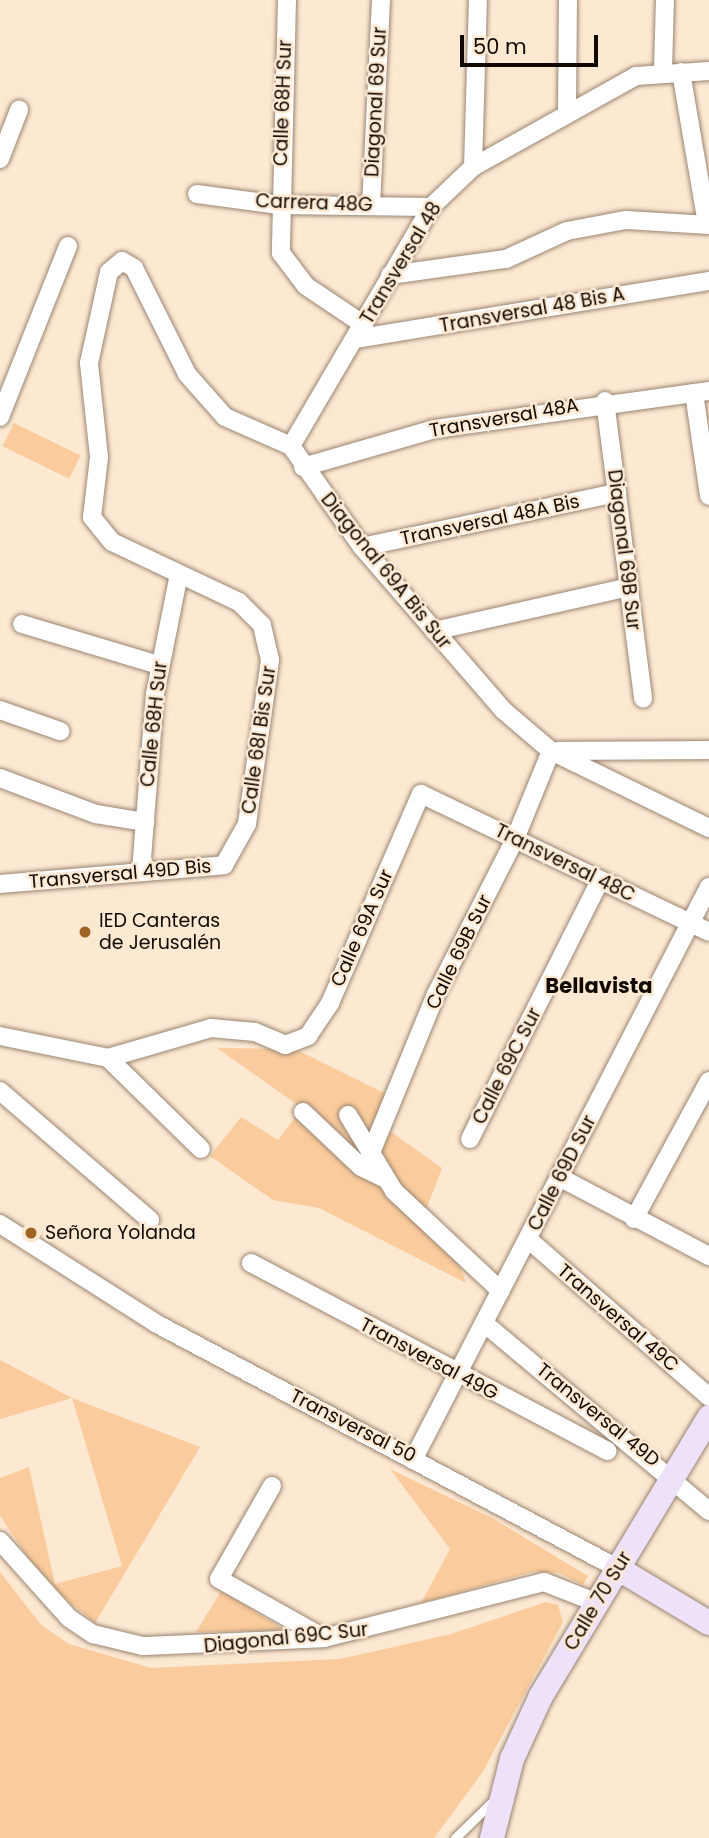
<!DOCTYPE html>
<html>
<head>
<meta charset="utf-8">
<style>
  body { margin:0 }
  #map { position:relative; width:709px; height:1838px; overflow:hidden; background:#fde8d2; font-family:Poppins,sans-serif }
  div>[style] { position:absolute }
  .green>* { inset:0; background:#facb9c; transform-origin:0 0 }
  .roads { filter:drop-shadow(0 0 2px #998572) drop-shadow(0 0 2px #998572) }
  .lane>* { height:9px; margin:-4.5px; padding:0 4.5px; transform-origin:4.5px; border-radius:4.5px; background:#fff }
  .street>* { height:18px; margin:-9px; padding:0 9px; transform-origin:9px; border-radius:9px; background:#fff }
  .secondary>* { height:24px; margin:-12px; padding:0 12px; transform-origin:12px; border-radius:12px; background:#eee2fb }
  .dots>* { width:19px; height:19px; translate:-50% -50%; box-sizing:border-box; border:4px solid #fde8d2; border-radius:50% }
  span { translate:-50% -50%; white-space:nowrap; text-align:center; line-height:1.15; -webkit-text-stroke:5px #fde8d2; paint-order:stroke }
  .street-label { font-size:19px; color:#110a04 }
  .poi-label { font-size:19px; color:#110a04 }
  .left { translate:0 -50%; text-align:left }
  .neighbourhood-label { font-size:21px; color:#110a04; font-weight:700 }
  .scale { position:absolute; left:460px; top:35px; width:138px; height:32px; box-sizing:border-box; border:4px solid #110a04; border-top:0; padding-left:9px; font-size:21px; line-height:24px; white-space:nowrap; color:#110a04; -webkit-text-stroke:5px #fde8d2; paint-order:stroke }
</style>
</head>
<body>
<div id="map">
  <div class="green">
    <div style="left:14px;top:423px;width:74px;height:26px;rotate:26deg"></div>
    <div style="clip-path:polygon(217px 1048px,295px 1049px,388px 1095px,377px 1122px,442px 1168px,426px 1210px,452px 1245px,466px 1283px,319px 1208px,273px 1200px,210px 1156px,241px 1117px,278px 1140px,302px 1108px)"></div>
    <div style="clip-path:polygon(0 1360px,72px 1398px,200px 1447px,95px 1623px,45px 1582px,0 1516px,0 1478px,29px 1467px,55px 1584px,122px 1566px,72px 1398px,0 1419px)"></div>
    <div style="clip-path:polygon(390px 1469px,492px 1518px,588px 1576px,583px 1585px,559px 1573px,532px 1572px,421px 1603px,450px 1549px)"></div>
    <div style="clip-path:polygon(0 1572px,41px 1625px,69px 1644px,151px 1668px,340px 1659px,451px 1634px,546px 1602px,558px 1605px,563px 1622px,482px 1773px,434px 1838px,0 1838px)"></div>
    <div style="clip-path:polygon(221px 1591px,285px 1630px,196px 1632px)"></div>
  </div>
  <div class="roads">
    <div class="lane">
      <div style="left:455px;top:1838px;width:56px;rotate:-44.3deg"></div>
    </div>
    <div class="street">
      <div style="left:287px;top:0;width:253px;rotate:91.4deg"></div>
      <div style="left:281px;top:253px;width:41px;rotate:52.9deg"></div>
      <div style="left:306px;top:286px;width:70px;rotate:33.9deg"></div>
      <div style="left:663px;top:70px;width:70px;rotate:-88.4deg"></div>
      <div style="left:681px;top:72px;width:154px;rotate:80.3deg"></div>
      <div style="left:567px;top:111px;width:111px;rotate:-89.5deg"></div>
      <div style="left:0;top:159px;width:53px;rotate:-68.8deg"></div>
      <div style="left:473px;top:167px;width:167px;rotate:-88.3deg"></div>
      <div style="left:197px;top:194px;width:83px;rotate:7.6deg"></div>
      <div style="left:279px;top:205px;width:152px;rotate:0.8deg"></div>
      <div style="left:371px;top:205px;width:205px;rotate:-87.2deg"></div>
      <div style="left:390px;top:275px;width:117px;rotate:-7.9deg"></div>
      <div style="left:506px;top:259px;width:67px;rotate:-24.7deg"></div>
      <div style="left:567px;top:231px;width:60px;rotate:-10.6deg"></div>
      <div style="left:626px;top:220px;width:83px;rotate:3.4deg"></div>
      <div style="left:355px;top:339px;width:359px;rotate:-9.3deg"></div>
      <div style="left:694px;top:393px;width:104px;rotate:81.7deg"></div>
      <div style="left:605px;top:401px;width:300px;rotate:82.7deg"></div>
      <div style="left:0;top:417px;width:184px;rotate:-68.3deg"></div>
      <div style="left:291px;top:446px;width:277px;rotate:-59.6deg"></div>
      <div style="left:431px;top:207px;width:58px;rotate:-43.6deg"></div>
      <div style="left:473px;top:167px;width:187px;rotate:-29.2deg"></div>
      <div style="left:636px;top:76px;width:73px;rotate:-3.9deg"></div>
      <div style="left:303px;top:467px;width:137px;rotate:-16.1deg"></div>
      <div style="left:435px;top:429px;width:277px;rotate:-7.9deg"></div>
      <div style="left:362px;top:547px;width:261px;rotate:-12deg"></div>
      <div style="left:22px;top:624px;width:143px;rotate:16.7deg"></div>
      <div style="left:434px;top:631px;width:200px;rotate:-12.7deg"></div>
      <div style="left:0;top:710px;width:64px;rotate:19.3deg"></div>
      <div style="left:558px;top:751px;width:151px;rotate:-0.4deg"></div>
      <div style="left:0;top:778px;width:103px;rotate:20.6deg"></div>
      <div style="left:96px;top:814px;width:50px;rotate:9.3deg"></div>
      <div style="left:141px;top:871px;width:178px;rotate:-85.5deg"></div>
      <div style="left:155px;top:694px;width:117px;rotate:-78.7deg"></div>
      <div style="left:0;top:884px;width:225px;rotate:-4.8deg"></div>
      <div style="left:224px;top:865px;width:47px;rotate:-60.7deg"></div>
      <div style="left:247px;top:824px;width:166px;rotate:-82deg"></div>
      <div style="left:270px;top:660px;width:36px;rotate:-103deg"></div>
      <div style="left:262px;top:625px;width:33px;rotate:-135deg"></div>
      <div style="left:239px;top:602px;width:140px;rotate:-154.7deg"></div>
      <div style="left:112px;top:542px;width:32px;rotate:-129deg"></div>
      <div style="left:92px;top:517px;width:60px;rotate:-83.3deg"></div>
      <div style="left:99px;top:457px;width:95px;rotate:-96.1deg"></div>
      <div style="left:89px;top:363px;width:93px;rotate:-77.6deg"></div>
      <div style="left:109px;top:272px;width:17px;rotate:-40deg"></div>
      <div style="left:122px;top:261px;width:14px;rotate:30deg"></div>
      <div style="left:134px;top:268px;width:119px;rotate:63.4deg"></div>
      <div style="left:187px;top:374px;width:57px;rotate:48.5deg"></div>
      <div style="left:225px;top:417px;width:72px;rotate:23.7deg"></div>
      <div style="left:291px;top:446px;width:123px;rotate:54.9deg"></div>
      <div style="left:362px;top:547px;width:216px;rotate:49.1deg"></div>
      <div style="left:503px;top:710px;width:63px;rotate:40.5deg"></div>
      <div style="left:551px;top:751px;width:176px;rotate:26deg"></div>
      <div style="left:0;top:1036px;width:110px;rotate:11.5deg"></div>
      <div style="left:108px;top:1058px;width:107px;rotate:-16.2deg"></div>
      <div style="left:211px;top:1028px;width:44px;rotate:5.2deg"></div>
      <div style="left:255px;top:1032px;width:33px;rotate:23deg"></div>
      <div style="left:285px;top:1045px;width:25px;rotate:-21deg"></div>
      <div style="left:308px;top:1036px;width:40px;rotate:-56deg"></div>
      <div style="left:330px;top:1003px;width:228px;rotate:-66.5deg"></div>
      <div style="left:421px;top:794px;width:319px;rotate:25.6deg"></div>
      <div style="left:108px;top:1058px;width:130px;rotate:44.4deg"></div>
      <div style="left:0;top:1091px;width:198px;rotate:40.7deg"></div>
      <div style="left:303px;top:1112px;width:80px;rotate:43.5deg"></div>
      <div style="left:361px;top:1167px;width:28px;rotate:26deg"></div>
      <div style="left:348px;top:1115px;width:89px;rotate:58.8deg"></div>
      <div style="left:394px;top:1191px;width:146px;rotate:43.1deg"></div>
      <div style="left:470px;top:1139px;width:290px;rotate:-63.3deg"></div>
      <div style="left:370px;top:1155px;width:174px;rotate:-67.7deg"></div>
      <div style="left:436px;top:994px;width:174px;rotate:-63deg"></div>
      <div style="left:515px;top:839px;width:95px;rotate:-67.8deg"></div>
      <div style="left:559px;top:1177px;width:170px;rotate:27.8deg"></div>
      <div style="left:634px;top:1219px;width:157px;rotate:-61.5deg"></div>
      <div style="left:0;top:1224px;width:186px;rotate:32.5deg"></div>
      <div style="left:157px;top:1324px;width:521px;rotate:27.94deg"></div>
      <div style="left:528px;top:1239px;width:240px;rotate:41.1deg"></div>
      <div style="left:251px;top:1263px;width:403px;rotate:27.8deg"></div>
      <div style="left:484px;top:1323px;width:293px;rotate:39.9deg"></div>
      <div style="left:414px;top:1458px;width:643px;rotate:-62.68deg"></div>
      <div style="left:272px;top:1486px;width:107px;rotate:119.7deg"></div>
      <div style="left:219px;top:1579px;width:120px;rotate:29.3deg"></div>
      <div style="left:0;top:1541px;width:103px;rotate:48.1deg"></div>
      <div style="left:69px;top:1618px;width:29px;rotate:34deg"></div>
      <div style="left:93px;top:1634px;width:51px;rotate:13.5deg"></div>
      <div style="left:143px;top:1646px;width:181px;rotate:-2.5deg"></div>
      <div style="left:324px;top:1638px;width:227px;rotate:-14.3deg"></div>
      <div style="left:544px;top:1582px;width:55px;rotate:21.4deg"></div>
    </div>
    <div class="secondary">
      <div style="left:617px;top:1568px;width:107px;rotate:30.9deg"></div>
      <div style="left:492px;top:1838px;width:81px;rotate:-75.8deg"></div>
      <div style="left:512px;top:1759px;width:69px;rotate:-65.3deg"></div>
      <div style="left:541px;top:1696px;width:326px;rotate:-58.9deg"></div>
    </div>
  </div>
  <div class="dots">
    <div style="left:85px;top:932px;background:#9e6424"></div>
    <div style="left:31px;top:1233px;background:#9e6424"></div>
  </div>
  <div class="street-label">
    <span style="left:376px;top:102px;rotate:-87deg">Diagonal 69 Sur</span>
    <span style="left:283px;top:103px;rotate:-88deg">Calle 68H Sur</span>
    <span style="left:314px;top:203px;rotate:2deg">Carrera 48G</span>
    <span style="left:401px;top:263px;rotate:-59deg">Transversal 48</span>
    <span style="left:532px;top:310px;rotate:-10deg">Transversal 48 Bis A</span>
    <span style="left:504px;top:418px;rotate:-10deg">Transversal 48A</span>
    <span style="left:490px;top:520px;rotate:-12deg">Transversal 48A Bis</span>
    <span style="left:624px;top:550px;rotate:83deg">Diagonal 69B Sur</span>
    <span style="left:386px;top:571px;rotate:51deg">Diagonal 69A Bis Sur</span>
    <span style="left:154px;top:724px;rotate:-84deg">Calle 68H Sur</span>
    <span style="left:259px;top:740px;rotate:-82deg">Calle 68I Bis Sur</span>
    <span style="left:565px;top:863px;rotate:26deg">Transversal 48C</span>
    <span style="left:120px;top:874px;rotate:-5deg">Transversal 49D Bis</span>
    <span style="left:362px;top:928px;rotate:-66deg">Calle 69A Sur</span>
    <span style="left:459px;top:952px;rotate:-64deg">Calle 69B Sur</span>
    <span style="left:507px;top:1066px;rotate:-63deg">Calle 69C Sur</span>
    <span style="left:562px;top:1173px;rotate:-63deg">Calle 69D Sur</span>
    <span style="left:618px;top:1318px;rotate:41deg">Transversal 49C</span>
    <span style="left:429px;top:1359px;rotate:28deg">Transversal 49G</span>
    <span style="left:598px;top:1415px;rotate:39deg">Transversal 49D</span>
    <span style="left:353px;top:1426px;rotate:27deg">Transversal 50</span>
    <span style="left:598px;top:1601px;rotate:-59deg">Calle 70 Sur</span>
    <span style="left:286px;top:1638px;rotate:-6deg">Diagonal 69C Sur</span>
  </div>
  <div class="poi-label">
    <span class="left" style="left:99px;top:932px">IED Canteras<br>de Jerusalén</span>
    <span class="left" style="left:45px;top:1233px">Señora Yolanda</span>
  </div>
  <div class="neighbourhood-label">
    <span style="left:599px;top:986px">Bellavista</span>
  </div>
  <div class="scale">50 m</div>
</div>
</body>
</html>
